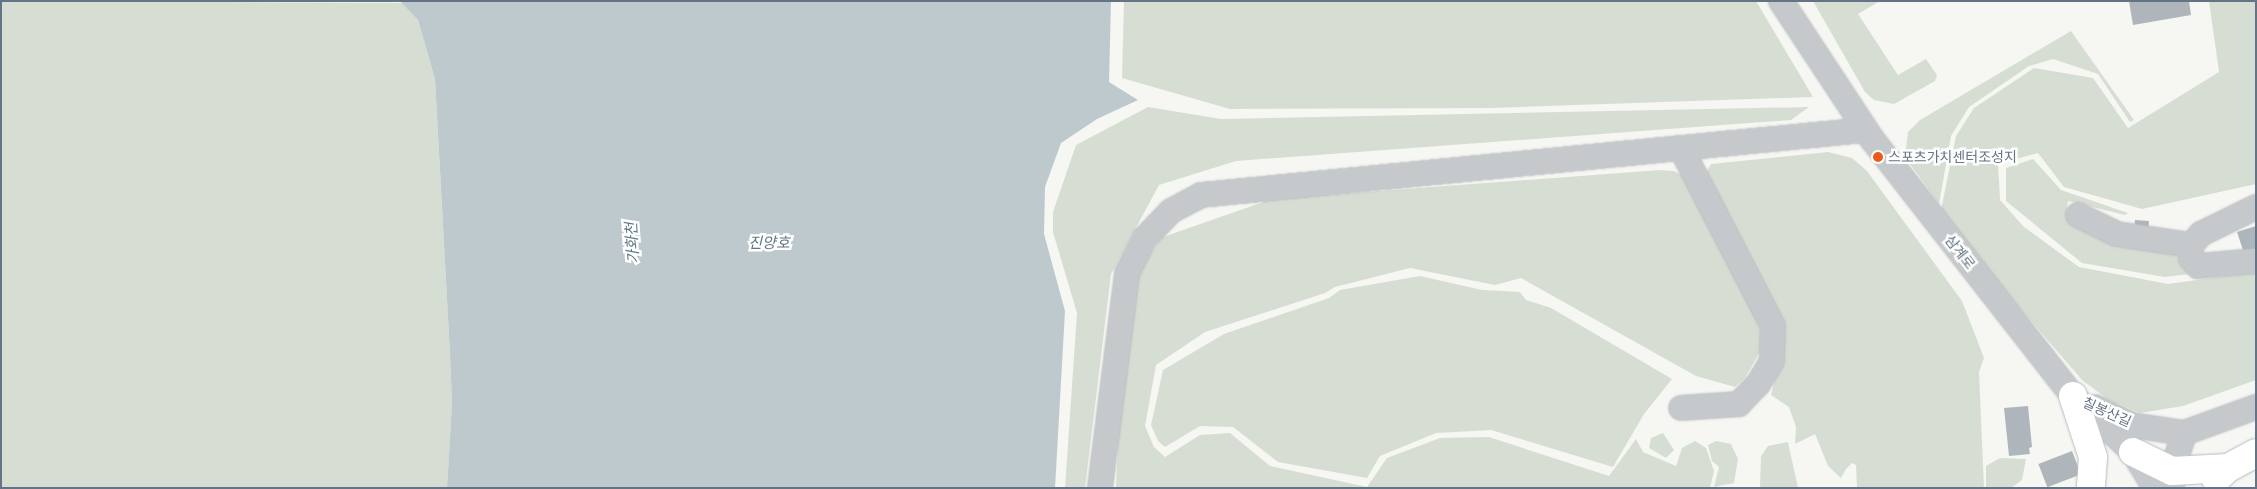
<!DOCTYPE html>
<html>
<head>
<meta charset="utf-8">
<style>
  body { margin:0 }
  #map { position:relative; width:2257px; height:489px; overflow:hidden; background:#f6f6f2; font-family:"Roboto Condensed","Noto Sans KR",sans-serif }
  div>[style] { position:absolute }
  .green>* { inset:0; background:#d6ded3 }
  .water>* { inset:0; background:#bec9ce }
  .building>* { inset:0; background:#aeb5bb; transform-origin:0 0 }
  .roads { filter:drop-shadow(0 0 1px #b8bcc0) drop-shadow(0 0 1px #b8bcc0) }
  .minor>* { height:24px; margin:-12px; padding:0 12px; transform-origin:12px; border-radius:12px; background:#c6c9cc }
  .major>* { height:28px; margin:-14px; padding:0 14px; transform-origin:14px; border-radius:14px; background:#fff }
  .dots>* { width:14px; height:14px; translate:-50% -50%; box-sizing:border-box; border:2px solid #fff; border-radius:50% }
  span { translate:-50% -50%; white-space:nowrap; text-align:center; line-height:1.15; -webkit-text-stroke:5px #fff; paint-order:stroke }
  .poi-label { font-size:14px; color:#647485 }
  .left { translate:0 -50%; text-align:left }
  .street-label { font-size:14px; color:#647485 }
  .water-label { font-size:15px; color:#5f7782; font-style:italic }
  .frame { position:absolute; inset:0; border:2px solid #647485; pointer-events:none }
</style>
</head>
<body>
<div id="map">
  <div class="green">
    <div style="clip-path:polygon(1px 1px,405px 3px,418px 20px,435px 79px,450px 354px,452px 403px,447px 488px,1px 488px)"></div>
    <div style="clip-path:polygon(1124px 1px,1756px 1px,1813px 97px,1490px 108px,1230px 109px,1122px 78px)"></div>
    <div style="clip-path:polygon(1813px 1px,1880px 1px,1858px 14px,1898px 75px,1926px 59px,1937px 75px,1935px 81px,1894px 104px,1874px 100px,1865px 92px)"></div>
    <div style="clip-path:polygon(2209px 1px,2256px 1px,2256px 184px,2142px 209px,2064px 187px,2038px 153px,1998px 164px,2000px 200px,2024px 227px,2079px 267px,2168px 284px,2256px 272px,2256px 380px,2183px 406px,2140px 413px,2106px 398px,2082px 380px,1940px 215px,1956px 136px,1974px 108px,2034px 68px,2093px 78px,2128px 128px,2219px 72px)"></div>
    <div style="clip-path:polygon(2071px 31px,2134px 120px,2130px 122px,2098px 74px,2053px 59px,2029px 66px,1969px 107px,1951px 136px,1939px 204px,1905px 157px,1908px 132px,1920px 120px)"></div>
    <div style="clip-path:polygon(1148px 107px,1221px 119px,1809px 107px,1791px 120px,1236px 161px,1159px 185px,1111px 274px,1085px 488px,1065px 488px,1077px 313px,1053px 232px,1053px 212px,1076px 145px)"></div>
    <div style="clip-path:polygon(1828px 152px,1852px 158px,1867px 171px,1962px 301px,1984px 358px,1979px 372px,1984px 488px,1857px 488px,1856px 465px,1852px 463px,1846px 469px,1841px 478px,1828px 466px,1815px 434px,1795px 444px,1796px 427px,1789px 407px,1771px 395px,1777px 369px,1706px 173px,1711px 164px)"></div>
    <div style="clip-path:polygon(2033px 159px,2061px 190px,2128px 213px,2125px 215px,2068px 201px,2066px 215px,2085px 229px,2178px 251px,2190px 274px,2165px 277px,2082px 263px,2006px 201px,2006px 168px)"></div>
    <div style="clip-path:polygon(1660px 170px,1674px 171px,1693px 181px,1760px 325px,1760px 352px,1745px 378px,1735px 387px,1696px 376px,1521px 278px,1495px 285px,1410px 268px,1335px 287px,1325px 293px,1205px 332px,1156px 365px,1145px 426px,1154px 447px,1165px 457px,1200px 435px,1230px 433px,1270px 466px,1367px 487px,1387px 458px,1440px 438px,1489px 437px,1609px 476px,1636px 439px,1643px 452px,1676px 466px,1682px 448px,1695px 441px,1706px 448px,1714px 471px,1710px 488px,1116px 488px,1122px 362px,1140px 266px,1163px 237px,1272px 199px)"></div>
    <div style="clip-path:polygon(1420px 276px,1482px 290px,1520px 292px,1526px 300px,1551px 308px,1672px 379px,1644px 414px,1613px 467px,1491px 430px,1436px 433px,1380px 456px,1367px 478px,1278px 462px,1233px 427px,1200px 426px,1165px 447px,1158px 441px,1151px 425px,1163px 370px,1224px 334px,1329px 298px,1340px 290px)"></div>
    <div style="clip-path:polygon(1663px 433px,1674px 450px,1666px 458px,1649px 448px,1651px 438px)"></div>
    <div style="clip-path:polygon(1716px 441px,1731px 444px,1738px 459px,1734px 483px,1714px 487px,1719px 467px,1712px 461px,1708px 445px)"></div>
    <div style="clip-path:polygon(1788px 442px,1798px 488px,1751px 488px,1760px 487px,1761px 456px,1768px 446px)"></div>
    <div style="clip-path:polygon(2000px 458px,2026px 459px,2022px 480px,2011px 488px,1986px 488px,1986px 466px)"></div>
  </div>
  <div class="water">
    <div style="clip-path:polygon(400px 1px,1111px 1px,1109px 82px,1138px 100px,1097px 119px,1061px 143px,1045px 187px,1044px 234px,1065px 311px,1055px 488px,447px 488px,452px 403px,450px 354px,435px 79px,418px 20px)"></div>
  </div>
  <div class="building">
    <div style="clip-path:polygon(2129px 1px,2189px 1px,2191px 15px,2133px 25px)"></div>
    <div style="left:2135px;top:220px;width:14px;height:12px;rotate:4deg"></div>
    <div style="clip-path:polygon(2256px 226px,2256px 253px,2245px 256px,2237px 232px)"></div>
    <div style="clip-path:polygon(2028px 406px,2032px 447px,2029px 448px,2030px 454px,2009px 456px,2004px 408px)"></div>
    <div style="left:2072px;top:451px;width:25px;height:36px;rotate:69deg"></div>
  </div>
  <div class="roads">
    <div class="minor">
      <div style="left:1781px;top:1px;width:165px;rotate:56.6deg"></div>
      <div style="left:1872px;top:139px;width:326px;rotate:52deg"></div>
      <div style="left:2073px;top:396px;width:82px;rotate:43deg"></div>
      <div style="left:2133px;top:452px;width:42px;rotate:58.6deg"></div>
      <div style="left:1681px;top:148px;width:200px;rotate:62.7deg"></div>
      <div style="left:1773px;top:326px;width:35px;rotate:92deg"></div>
      <div style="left:1772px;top:361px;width:27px;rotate:121deg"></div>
      <div style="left:1758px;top:384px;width:28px;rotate:134deg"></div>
      <div style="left:1739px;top:404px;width:58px;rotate:176.1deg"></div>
      <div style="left:2256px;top:207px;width:61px;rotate:153.9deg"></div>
      <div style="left:2201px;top:234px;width:15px;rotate:132deg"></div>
      <div style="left:2191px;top:245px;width:13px;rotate:90deg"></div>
      <div style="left:2191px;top:258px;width:11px;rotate:49deg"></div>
      <div style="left:2198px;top:266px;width:58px;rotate:-4.9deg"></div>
      <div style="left:2078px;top:215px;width:43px;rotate:26deg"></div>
      <div style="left:2117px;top:234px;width:75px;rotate:8.5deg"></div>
      <div style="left:2095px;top:407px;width:41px;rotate:25.9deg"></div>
      <div style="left:2132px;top:425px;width:53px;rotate:8.7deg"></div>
      <div style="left:2184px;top:433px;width:77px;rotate:-19.9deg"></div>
      <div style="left:1100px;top:488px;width:217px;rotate:-82.8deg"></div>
      <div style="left:1127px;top:273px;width:39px;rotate:-63deg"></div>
      <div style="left:1145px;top:238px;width:37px;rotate:-46deg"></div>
      <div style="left:1171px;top:211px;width:34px;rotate:-28deg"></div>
      <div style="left:1201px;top:195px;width:667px;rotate:-5.59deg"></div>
      <div style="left:2172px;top:488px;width:17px;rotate:-90deg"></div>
      <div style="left:2172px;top:471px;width:40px;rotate:-72deg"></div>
    </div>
    <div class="major">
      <div style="left:2073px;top:396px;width:64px;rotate:71.8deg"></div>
      <div style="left:2093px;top:457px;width:31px;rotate:94deg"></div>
      <div style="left:2133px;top:452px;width:43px;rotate:26deg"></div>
      <div style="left:2172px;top:471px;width:56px;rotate:-3.1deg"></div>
      <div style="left:2216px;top:479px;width:16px;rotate:-43deg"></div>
      <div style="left:2228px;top:468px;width:32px;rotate:-28deg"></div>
    </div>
  </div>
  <div class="dots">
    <div style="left:1878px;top:157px;background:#eb591d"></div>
  </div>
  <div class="poi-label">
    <span class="left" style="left:1888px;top:157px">스포츠가치센터조성지</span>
  </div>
  <div class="street-label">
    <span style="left:1960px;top:252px;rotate:52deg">삼계로</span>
    <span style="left:2107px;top:412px;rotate:24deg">칠봉산길</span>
  </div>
  <div class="water-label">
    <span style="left:633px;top:243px;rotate:-94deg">가화천</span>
    <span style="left:769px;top:244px">진양호</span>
  </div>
  <div class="frame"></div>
</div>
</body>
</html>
